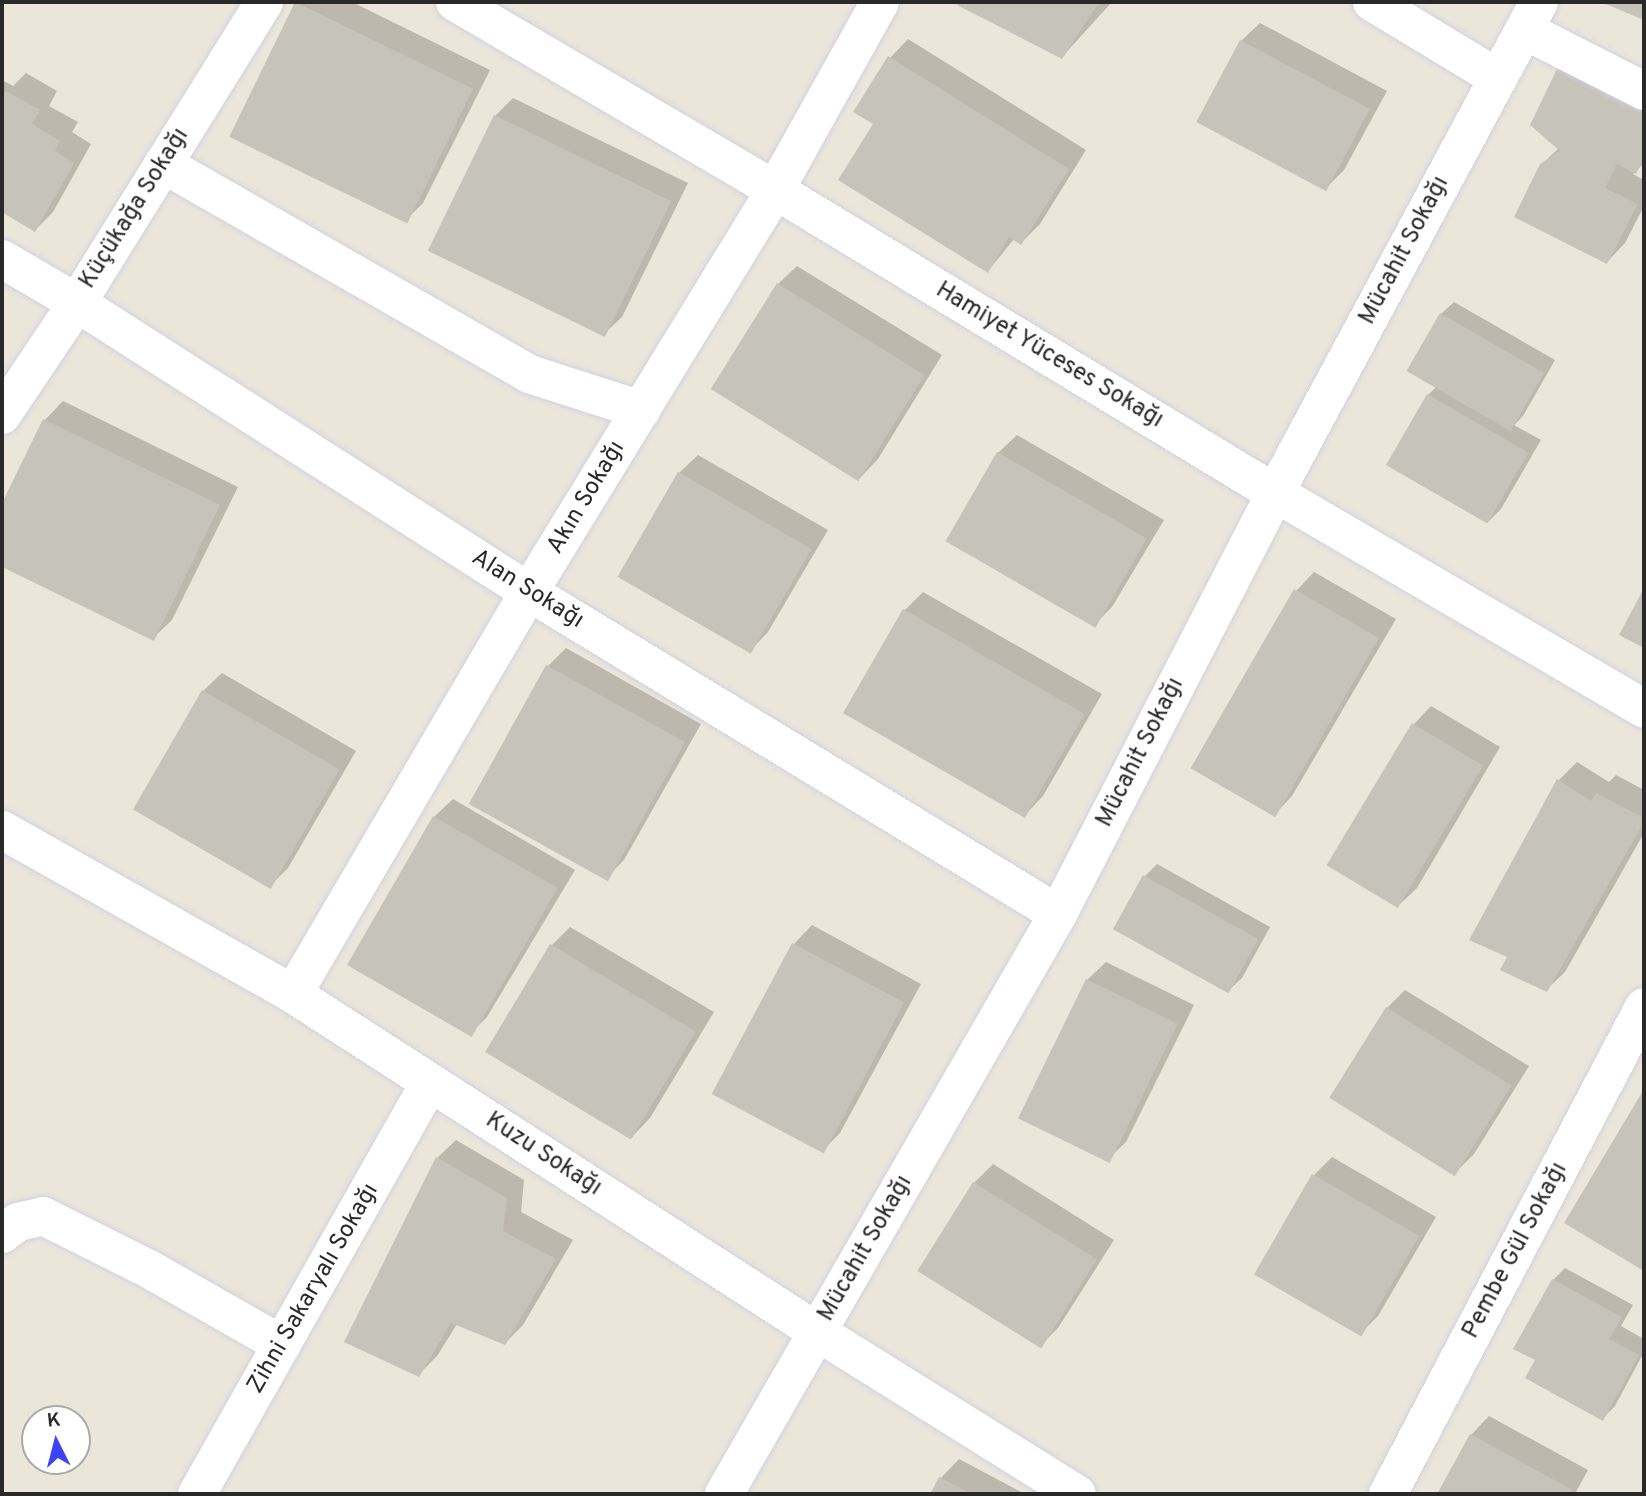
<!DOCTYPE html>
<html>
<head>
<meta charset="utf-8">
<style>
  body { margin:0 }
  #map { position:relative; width:1646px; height:1496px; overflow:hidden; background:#ebe6da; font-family:Overpass,sans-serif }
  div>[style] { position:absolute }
  .shadow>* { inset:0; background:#0003 }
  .building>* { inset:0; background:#c6c3ba; transform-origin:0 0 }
  .roads { filter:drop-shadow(0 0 2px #d0d0e2) drop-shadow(0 0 2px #d0d0e2) }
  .minor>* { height:38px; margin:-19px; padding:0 19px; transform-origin:19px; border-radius:19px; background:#fff }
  span { translate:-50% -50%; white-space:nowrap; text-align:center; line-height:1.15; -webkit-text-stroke:7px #fff; paint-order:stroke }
  .street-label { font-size:24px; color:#292929 }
  .frame { position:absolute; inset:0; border:4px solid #292929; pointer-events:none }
  .north { position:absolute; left:21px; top:1405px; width:70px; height:70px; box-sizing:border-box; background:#fff; border:2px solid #a9a9a9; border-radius:50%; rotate:354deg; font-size:19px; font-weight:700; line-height:28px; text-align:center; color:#292929 }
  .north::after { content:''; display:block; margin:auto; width:24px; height:32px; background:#3b42f7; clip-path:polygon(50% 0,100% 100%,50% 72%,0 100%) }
</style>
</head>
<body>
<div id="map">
  <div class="shadow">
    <div style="clip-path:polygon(297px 2px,352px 2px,490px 70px,423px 203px,405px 221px,231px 135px)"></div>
    <div style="clip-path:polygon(961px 2px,1112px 2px,1062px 57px,960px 4px)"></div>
    <div style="clip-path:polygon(1260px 23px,1387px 91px,1344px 170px,1325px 189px,1241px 41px)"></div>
    <div style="clip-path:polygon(908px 39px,1086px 150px,1040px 224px,1021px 243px,1014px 239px,988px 271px,876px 124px,890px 58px)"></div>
    <div style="clip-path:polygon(1577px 52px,1644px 85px,1644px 163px,1633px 174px,1644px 180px,1644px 206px,1625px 243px,1607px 262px,1541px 165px,1559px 148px,1559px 70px)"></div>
    <div style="clip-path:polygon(26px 73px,57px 91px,49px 106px,78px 122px,72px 132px,91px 144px,53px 212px,35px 230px,2px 210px,2px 80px,13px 86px)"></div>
    <div style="clip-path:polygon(513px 98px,688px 183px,622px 317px,603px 335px,495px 116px)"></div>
    <div style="clip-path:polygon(797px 266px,942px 355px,878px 459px,860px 478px,778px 284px)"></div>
    <div style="clip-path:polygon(1454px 302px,1555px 360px,1523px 416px,1514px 425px,1541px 440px,1501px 509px,1489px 521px,1428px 395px,1437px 386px,1441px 314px)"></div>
    <div style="clip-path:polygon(63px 401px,238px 487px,172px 620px,153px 638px,2px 565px,2px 507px,45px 420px)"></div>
    <div style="clip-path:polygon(1017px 435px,1164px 520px,1112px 607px,1094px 625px,998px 453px)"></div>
    <div style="clip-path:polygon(698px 455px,828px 530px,768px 632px,750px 651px,679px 473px)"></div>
    <div style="clip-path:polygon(1314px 572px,1396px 619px,1292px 796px,1274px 815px,1296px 591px)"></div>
    <div style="clip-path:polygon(923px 592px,1102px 694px,1043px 796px,1025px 815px,905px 610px)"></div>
    <div style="clip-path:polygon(566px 648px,701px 724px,624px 860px,605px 879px,470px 802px,548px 666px)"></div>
    <div style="clip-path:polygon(222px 673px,356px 751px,288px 868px,270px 886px,203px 691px)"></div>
    <div style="clip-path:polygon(1431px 706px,1500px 747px,1417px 888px,1398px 906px,1413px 725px)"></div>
    <div style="clip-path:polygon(1577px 762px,1609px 782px,1616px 775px,1644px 790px,1644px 833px,1565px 972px,1546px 990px,1509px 956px,1559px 780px)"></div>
    <div style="clip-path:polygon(453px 799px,575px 870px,487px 1017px,469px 1035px,434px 817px)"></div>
    <div style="clip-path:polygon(1157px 864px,1270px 927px,1242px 978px,1229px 990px,1145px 876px)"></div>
    <div style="clip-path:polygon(812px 925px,921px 984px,840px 1133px,821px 1152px,794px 944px)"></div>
    <div style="clip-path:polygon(570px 927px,714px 1012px,650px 1118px,632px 1137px,551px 946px)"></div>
    <div style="clip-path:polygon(1106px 962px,1194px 1005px,1126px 1142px,1107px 1160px,1087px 980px)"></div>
    <div style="clip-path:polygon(1405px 990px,1529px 1066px,1474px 1154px,1455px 1173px,1387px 1008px)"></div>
    <div style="clip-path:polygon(1644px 1092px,1644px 1269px,1566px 1222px)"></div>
    <div style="clip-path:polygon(456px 1140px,524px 1180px,521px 1212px,573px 1240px,523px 1325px,505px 1343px,457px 1324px,437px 1356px,419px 1374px,437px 1158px)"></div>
    <div style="clip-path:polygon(1332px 1157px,1436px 1217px,1378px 1316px,1360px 1334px,1314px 1175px)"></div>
    <div style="clip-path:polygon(993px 1164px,1114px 1240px,1058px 1328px,1040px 1346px,919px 1269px,974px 1183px)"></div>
    <div style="clip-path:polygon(1565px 1268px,1633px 1305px,1621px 1326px,1644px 1339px,1644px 1352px,1615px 1406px,1603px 1418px,1537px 1360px,1553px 1280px)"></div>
    <div style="clip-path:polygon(1489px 1416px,1588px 1470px,1575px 1494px,1439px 1494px,1471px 1435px)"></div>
    <div style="clip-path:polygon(959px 1459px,1025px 1494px,932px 1494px,941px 1478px)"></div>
  </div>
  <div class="building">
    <div style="left:295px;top:2px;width:198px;height:150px;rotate:26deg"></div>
    <div style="clip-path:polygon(959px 2px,1099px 2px,1062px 59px,957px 5px)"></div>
    <div style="clip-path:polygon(1601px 2px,1644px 2px,1644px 20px)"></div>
    <div style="left:1240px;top:40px;width:147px;height:93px;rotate:28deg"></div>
    <div style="clip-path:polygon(888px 56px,1069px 169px,1021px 245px,1009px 237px,988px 273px,838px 180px,873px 124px,853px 112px)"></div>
    <div style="clip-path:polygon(1557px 69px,1644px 112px,1644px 157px,1636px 174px,1617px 164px,1605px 188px,1638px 204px,1607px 264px,1514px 217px,1540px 164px,1560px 151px,1530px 125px)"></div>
    <div style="clip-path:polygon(6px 91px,40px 110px,32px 124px,60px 141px,55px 151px,74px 163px,35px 232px,2px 212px,2px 97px)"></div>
    <div style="left:494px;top:115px;width:197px;height:151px;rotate:26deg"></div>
    <div style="left:777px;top:283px;width:174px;height:125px;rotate:32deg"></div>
    <div style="left:1440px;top:313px;width:120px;height:67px;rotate:30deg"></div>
    <div style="left:1427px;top:394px;width:117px;height:82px;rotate:30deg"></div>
    <div style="clip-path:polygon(43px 419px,220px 505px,154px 641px,2px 567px,2px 503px)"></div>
    <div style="left:997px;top:452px;width:173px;height:103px;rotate:30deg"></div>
    <div style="left:678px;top:472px;width:154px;height:121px;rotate:30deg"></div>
    <div style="clip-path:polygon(1644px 588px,1644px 648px,1619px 635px)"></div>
    <div style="left:1294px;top:589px;width:98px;height:207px;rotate:30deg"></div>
    <div style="left:903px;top:609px;width:210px;height:120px;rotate:30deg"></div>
    <div style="left:546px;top:665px;width:159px;height:159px;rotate:29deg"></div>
    <div style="left:202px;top:690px;width:159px;height:138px;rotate:30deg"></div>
    <div style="left:1412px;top:723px;width:83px;height:166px;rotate:31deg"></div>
    <div style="clip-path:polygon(1557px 779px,1591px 801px,1596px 793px,1644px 818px,1644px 822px,1547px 992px,1500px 970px,1507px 957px,1469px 940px)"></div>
    <div style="left:433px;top:816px;width:144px;height:172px;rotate:30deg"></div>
    <div style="left:1143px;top:875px;width:132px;height:62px;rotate:29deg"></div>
    <div style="left:792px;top:943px;width:127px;height:171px;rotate:28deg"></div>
    <div style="left:550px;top:944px;width:170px;height:126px;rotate:31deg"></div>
    <div style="left:1086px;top:979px;width:102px;height:155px;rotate:26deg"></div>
    <div style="left:1386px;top:1007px;width:148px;height:107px;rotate:32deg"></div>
    <div style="clip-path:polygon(1644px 1089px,1644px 1271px,1564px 1223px)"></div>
    <div style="clip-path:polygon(436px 1157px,507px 1198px,503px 1231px,556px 1259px,505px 1345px,451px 1323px,419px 1377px,344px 1342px)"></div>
    <div style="left:1312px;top:1174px;width:124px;height:116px;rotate:30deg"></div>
    <div style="left:973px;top:1182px;width:146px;height:105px;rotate:32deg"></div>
    <div style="clip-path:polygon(1552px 1279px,1622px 1317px,1609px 1339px,1639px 1355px,1603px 1421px,1525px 1378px,1535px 1360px,1513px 1349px)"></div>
    <div style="clip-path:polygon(1470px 1434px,1571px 1489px,1568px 1494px,1437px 1494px)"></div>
    <div style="clip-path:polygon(939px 1477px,972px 1494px,930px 1494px)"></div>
  </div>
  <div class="roads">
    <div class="minor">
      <div style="left:455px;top:2px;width:371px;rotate:30.4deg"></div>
      <div style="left:775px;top:190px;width:585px;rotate:31.22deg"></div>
      <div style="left:1275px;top:493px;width:428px;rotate:30.3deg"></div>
      <div style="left:1372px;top:2px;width:147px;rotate:31.1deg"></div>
      <div style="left:1524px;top:30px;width:135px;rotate:26.9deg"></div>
      <div style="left:163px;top:164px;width:422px;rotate:29.8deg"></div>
      <div style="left:529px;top:374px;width:118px;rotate:17.8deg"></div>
      <div style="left:2px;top:259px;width:87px;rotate:30.4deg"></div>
      <div style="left:77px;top:303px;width:536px;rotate:32.59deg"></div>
      <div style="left:529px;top:592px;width:619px;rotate:31.33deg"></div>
      <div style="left:2px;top:415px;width:135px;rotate:-56.2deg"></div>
      <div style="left:77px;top:303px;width:354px;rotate:-58.1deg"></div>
      <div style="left:2px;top:830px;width:334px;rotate:29.4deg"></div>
      <div style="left:293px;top:994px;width:626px;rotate:32.8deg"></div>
      <div style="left:819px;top:1333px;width:304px;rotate:32deg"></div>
      <div style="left:293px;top:994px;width:466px;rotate:-59.6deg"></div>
      <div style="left:529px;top:592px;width:471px;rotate:-58.5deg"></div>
      <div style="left:775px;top:190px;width:215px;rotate:-60.8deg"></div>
      <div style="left:2px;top:1234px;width:20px;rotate:-37deg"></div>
      <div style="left:18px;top:1222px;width:26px;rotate:-13deg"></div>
      <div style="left:43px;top:1216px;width:119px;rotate:26.6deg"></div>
      <div style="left:149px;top:1269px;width:153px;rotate:29.7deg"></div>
      <div style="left:197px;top:1494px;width:472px;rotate:-60.5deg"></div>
      <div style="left:724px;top:1494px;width:669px;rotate:-60.06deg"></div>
      <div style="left:1058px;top:914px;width:474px;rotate:-62.7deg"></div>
      <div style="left:1275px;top:493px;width:557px;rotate:-61.73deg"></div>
      <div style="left:1388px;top:1494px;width:550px;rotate:-62.27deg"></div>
    </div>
  </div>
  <div class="street-label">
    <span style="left:135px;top:209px;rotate:-58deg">Küçükağa Sokağı</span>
    <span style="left:1405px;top:251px;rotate:-62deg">Mücahit Sokağı</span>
    <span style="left:1049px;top:356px;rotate:31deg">Hamiyet Yüceses Sokağı</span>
    <span style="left:587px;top:498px;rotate:-59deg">Akın Sokağı</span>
    <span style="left:527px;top:590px;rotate:32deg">Alan Sokağı</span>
    <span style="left:1141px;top:753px;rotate:-63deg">Mücahit Sokağı</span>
    <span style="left:543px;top:1155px;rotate:33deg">Kuzu Sokağı</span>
    <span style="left:866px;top:1249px;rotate:-60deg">Mücahit Sokağı</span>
    <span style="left:1516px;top:1251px;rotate:-62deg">Pembe Gül Sokağı</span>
    <span style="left:314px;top:1289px;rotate:-60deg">Zihni Sakaryalı Sokağı</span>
  </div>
  <div class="frame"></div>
  <div class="north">K</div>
</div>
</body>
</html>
